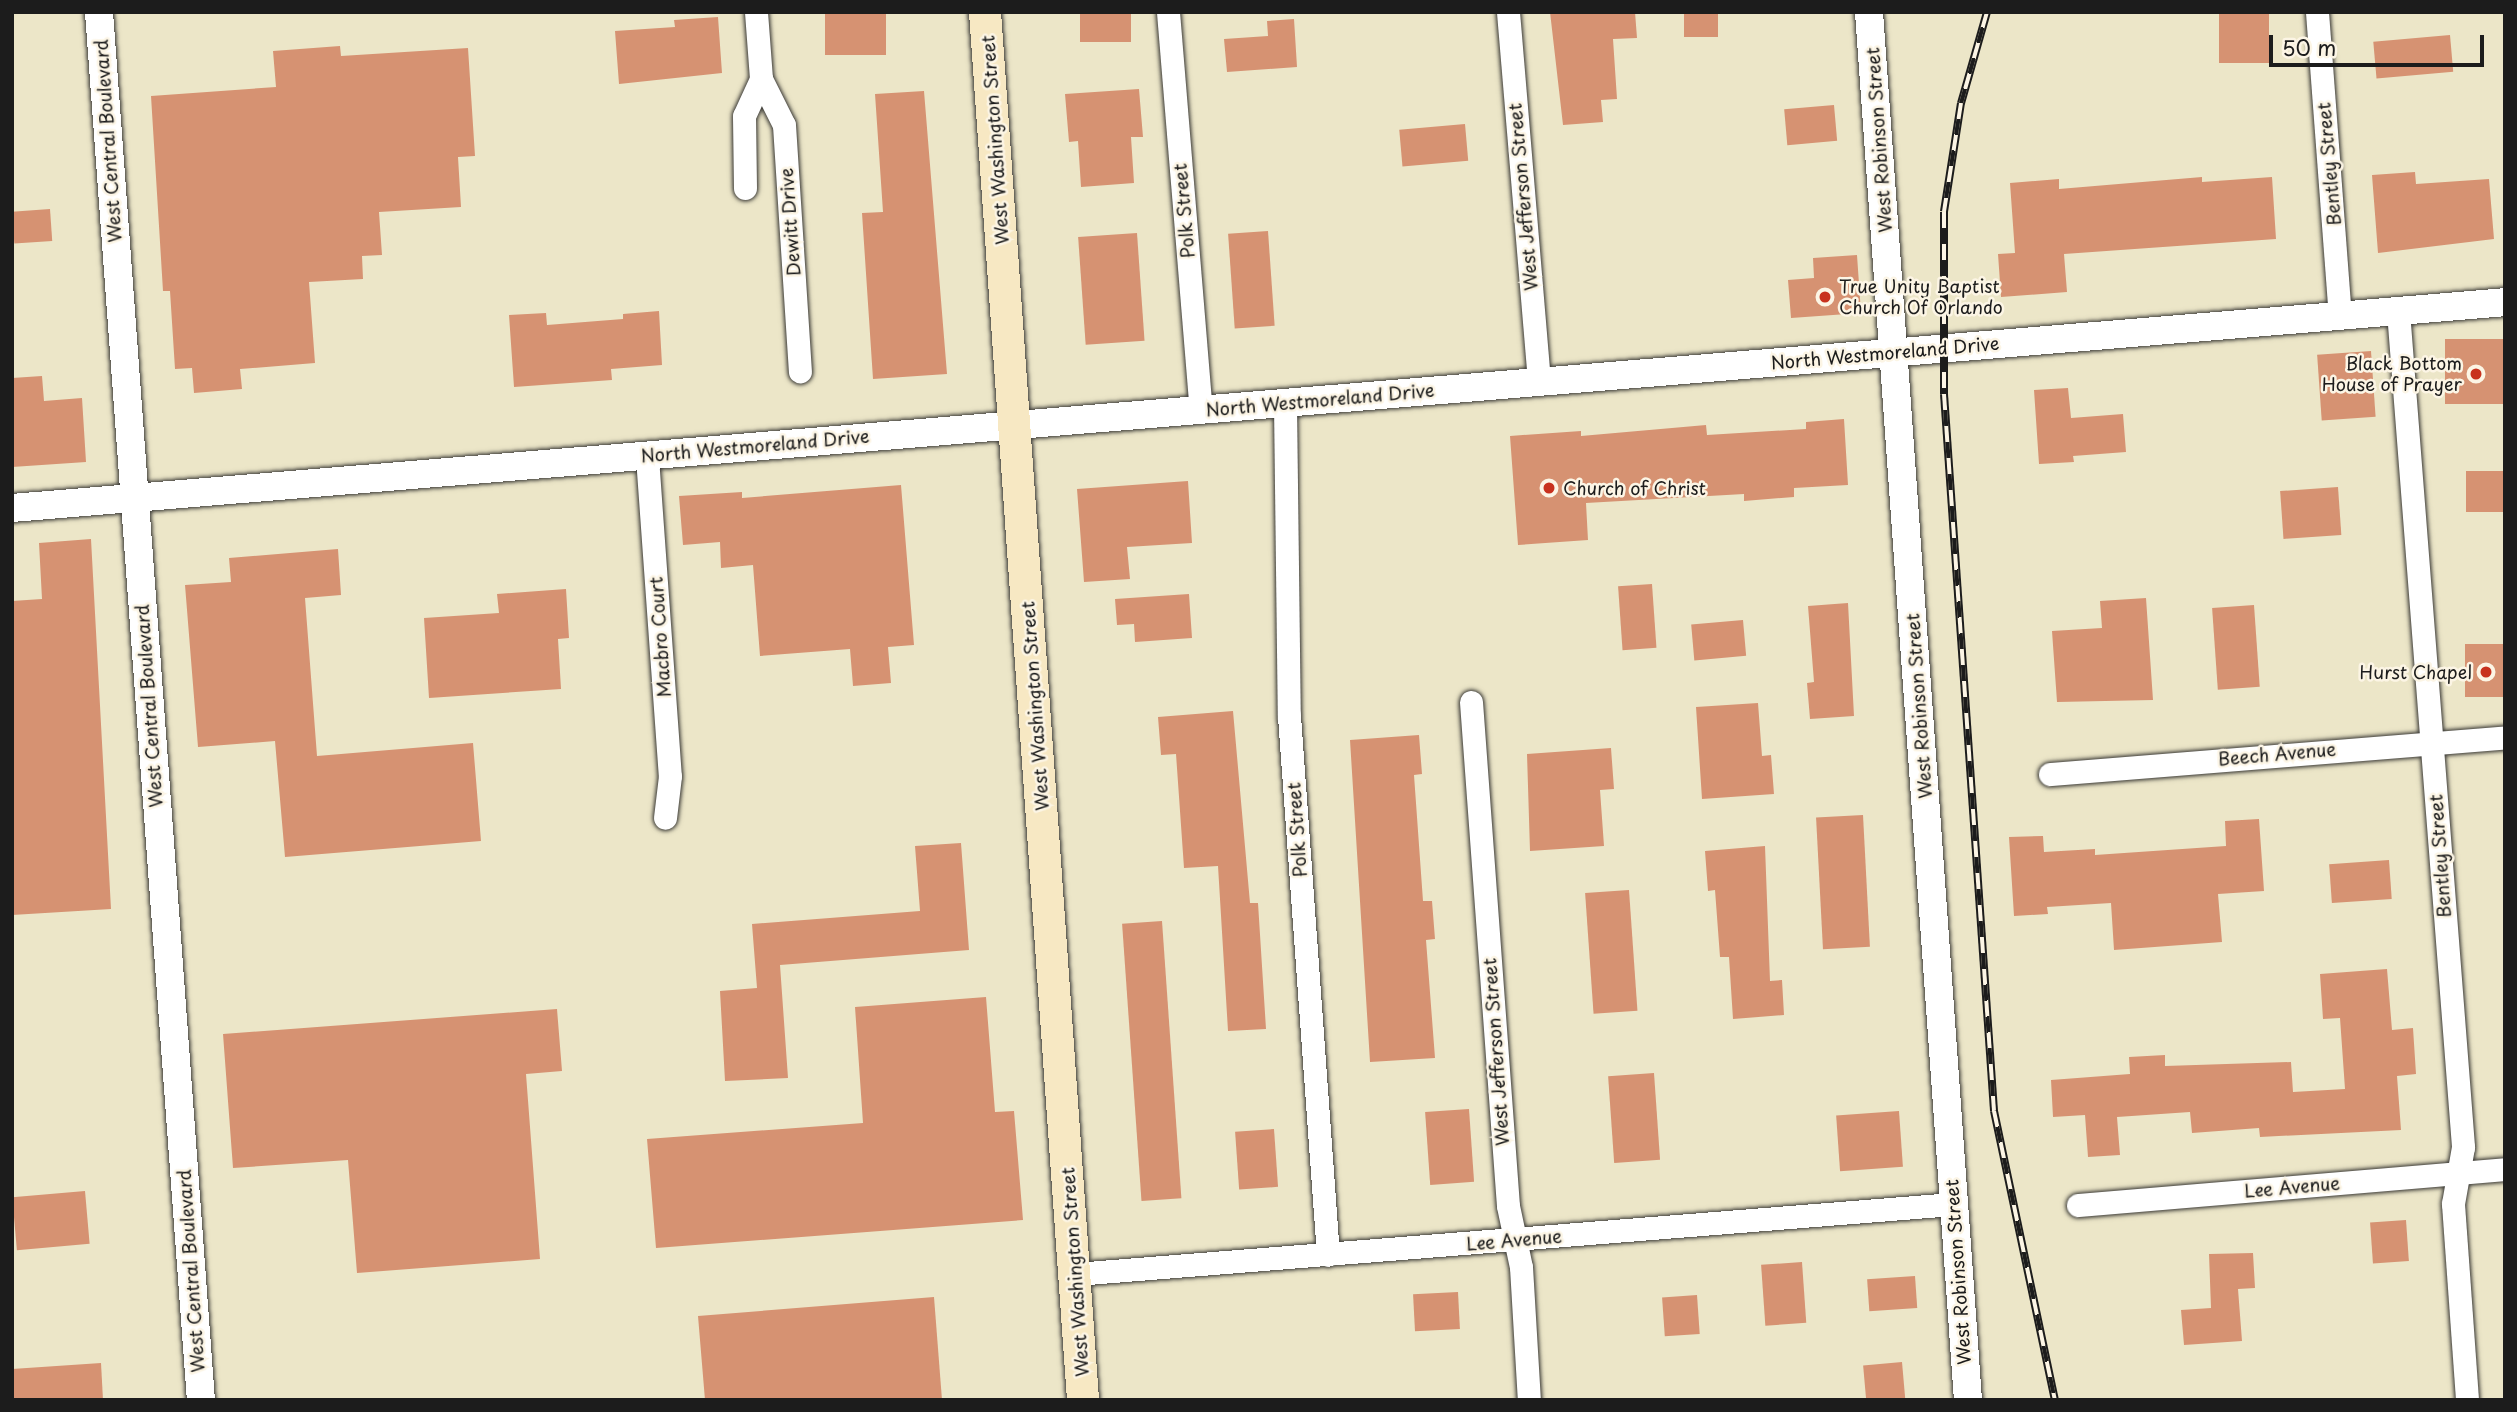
<!DOCTYPE html>
<html>
<head>
<meta charset="utf-8">
<style>
  body { margin:0 }
  #map { position:relative; width:2517px; height:1412px; overflow:hidden; background:#ece6c8; font-family:"Playpen Sans",sans-serif }
  div>[style] { position:absolute }
  .building>* { inset:0; background:#d69272; transform-origin:0 0 }
  .roads { filter:drop-shadow(0 0 2px #3b3a36) drop-shadow(0 0 2px #3b3a36) }
  .minor>* { height:23px; margin:-11.5px; padding:0 11.5px; transform-origin:11.5px; border-radius:11.5px; background:#fff }
  .tertiary>* { height:28px; margin:-14px; padding:0 14px; transform-origin:14px; border-radius:14px; background:#fff }
  .secondary>* { height:32px; margin:-16px; padding:0 16px; transform-origin:16px; border-radius:16px; background:#f7e8c3 }
  .rail>* { height:8px; margin-top:-4px; transform-origin:0; background:repeating-linear-gradient(90deg,#fcf5e5 0 16px,#1c1c1c 0 32px); box-sizing:border-box; border-block:2px solid #1c1c1c }
  .dots>* { width:19px; height:19px; translate:-50% -50%; box-sizing:border-box; border:4px solid #fcf5e5; border-radius:50% }
  span { translate:-50% -50%; white-space:nowrap; text-align:center; line-height:1.15; -webkit-text-stroke:5px #fcf5e5; paint-order:stroke }
  .street-label { font-size:18px; color:#1c1c1c }
  .poi-label { font-size:18px; color:#1c1c1c }
  .left { translate:0 -50%; text-align:left }
  .right { translate:-100% -50%; text-align:right }
  .frame { position:absolute; inset:0; border:14px solid #1c1c1c; pointer-events:none }
  .scale { position:absolute; left:2269px; top:35px; width:215px; height:32px; box-sizing:border-box; border:4px solid #1c1c1c; border-top:0; padding-left:9px; font-size:21px; line-height:24px; white-space:nowrap; color:#1c1c1c; -webkit-text-stroke:5px #fcf5e5; paint-order:stroke }
</style>
</head>
<body>
<div id="map">
  <div class="building">
    <div style="left:825px;top:12px;width:61px;height:43px"></div>
    <div style="left:1080px;top:12px;width:51px;height:30px"></div>
    <div style="clip-path:polygon(1550px 12px,1635px 12px,1637px 38px,1613px 39px,1617px 99px,1601px 100px,1603px 122px,1563px 125px)"></div>
    <div style="left:1684px;top:12px;width:34px;height:25px"></div>
    <div style="left:2219px;top:12px;width:50px;height:51px"></div>
    <div style="clip-path:polygon(718px 17px,722px 73px,619px 84px,615px 31px,675px 27px,674px 20px)"></div>
    <div style="clip-path:polygon(1294px 19px,1297px 67px,1227px 72px,1224px 39px,1268px 36px,1267px 21px)"></div>
    <div style="left:2450px;top:35px;width:37px;height:77px;rotate:85deg"></div>
    <div style="clip-path:polygon(340px 46px,341px 56px,468px 48px,475px 156px,458px 157px,461px 207px,379px 212px,382px 255px,362px 256px,363px 279px,309px 282px,315px 363px,240px 369px,242px 389px,194px 393px,192px 368px,175px 369px,170px 291px,163px 291px,151px 96px,276px 87px,273px 51px)"></div>
    <div style="clip-path:polygon(1139px 89px,1143px 137px,1131px 137px,1134px 183px,1081px 187px,1078px 141px,1069px 142px,1065px 94px)"></div>
    <div style="clip-path:polygon(924px 91px,947px 374px,873px 379px,862px 213px,883px 212px,875px 94px)"></div>
    <div style="left:1834px;top:105px;width:36px;height:50px;rotate:85deg"></div>
    <div style="left:1465px;top:124px;width:37px;height:66px;rotate:85deg"></div>
    <div style="clip-path:polygon(2415px 172px,2416px 184px,2489px 179px,2494px 239px,2378px 253px,2372px 175px)"></div>
    <div style="clip-path:polygon(2202px 177px,2202px 182px,2272px 177px,2276px 239px,2064px 254px,2067px 292px,2001px 297px,1998px 254px,2015px 253px,2010px 183px,2059px 179px,2059px 189px)"></div>
    <div style="left:50px;top:209px;width:32px;height:38px;rotate:86deg"></div>
    <div style="left:1268px;top:231px;width:95px;height:40px;rotate:86deg"></div>
    <div style="left:1137px;top:233px;width:108px;height:59px;rotate:86deg"></div>
    <div style="clip-path:polygon(1857px 255px,1861px 313px,1791px 318px,1788px 280px,1814px 278px,1813px 258px)"></div>
    <div style="clip-path:polygon(659px 311px,662px 365px,611px 369px,612px 380px,514px 387px,509px 315px,546px 313px,547px 325px,623px 319px,623px 314px)"></div>
    <div style="left:2505px;top:339px;width:65px;height:60px;rotate:90deg"></div>
    <div style="left:2371px;top:351px;width:66px;height:54px;rotate:86deg"></div>
    <div style="clip-path:polygon(42px 376px,44px 401px,82px 398px,86px 462px,12px 467px,12px 378px)"></div>
    <div style="clip-path:polygon(2068px 388px,2071px 418px,2123px 414px,2126px 452px,2073px 456px,2074px 462px,2039px 464px,2034px 390px)"></div>
    <div style="clip-path:polygon(1844px 419px,1848px 485px,1794px 488px,1794px 497px,1744px 501px,1744px 494px,1586px 503px,1588px 540px,1518px 545px,1510px 436px,1581px 431px,1581px 436px,1706px 425px,1707px 435px,1806px 429px,1806px 422px)"></div>
    <div style="left:2505px;top:471px;width:41px;height:39px;rotate:90deg"></div>
    <div style="clip-path:polygon(1188px 481px,1192px 543px,1127px 547px,1130px 579px,1084px 582px,1077px 489px)"></div>
    <div style="clip-path:polygon(901px 485px,914px 645px,888px 647px,891px 683px,853px 686px,850px 649px,760px 656px,753px 565px,721px 568px,720px 542px,683px 545px,679px 496px,742px 492px,742px 498px)"></div>
    <div style="left:2338px;top:487px;width:48px;height:58px;rotate:86deg"></div>
    <div style="clip-path:polygon(91px 539px,111px 909px,12px 915px,12px 601px,42px 599px,39px 543px)"></div>
    <div style="clip-path:polygon(338px 549px,341px 595px,305px 598px,317px 756px,473px 743px,481px 841px,285px 857px,275px 741px,198px 747px,185px 585px,231px 582px,229px 558px)"></div>
    <div style="left:1652px;top:584px;width:64px;height:34px;rotate:86deg"></div>
    <div style="clip-path:polygon(566px 589px,569px 638px,558px 639px,561px 689px,429px 698px,424px 618px,499px 613px,497px 594px)"></div>
    <div style="clip-path:polygon(1189px 594px,1192px 638px,1135px 642px,1134px 624px,1117px 625px,1115px 599px)"></div>
    <div style="clip-path:polygon(2146px 598px,2153px 700px,2057px 702px,2052px 631px,2102px 628px,2100px 601px)"></div>
    <div style="clip-path:polygon(1848px 603px,1854px 716px,1810px 719px,1807px 683px,1814px 682px,1808px 606px)"></div>
    <div style="left:2254px;top:605px;width:82px;height:42px;rotate:86deg"></div>
    <div style="left:1743px;top:620px;width:36px;height:52px;rotate:85deg"></div>
    <div style="left:2505px;top:644px;width:53px;height:40px;rotate:90deg"></div>
    <div style="clip-path:polygon(1758px 703px,1762px 756px,1771px 755px,1774px 794px,1702px 799px,1696px 707px)"></div>
    <div style="clip-path:polygon(1233px 711px,1250px 903px,1258px 903px,1266px 1029px,1228px 1031px,1218px 866px,1184px 868px,1176px 754px,1161px 755px,1158px 717px)"></div>
    <div style="clip-path:polygon(1419px 735px,1422px 774px,1414px 775px,1423px 901px,1432px 901px,1435px 939px,1426px 940px,1435px 1058px,1370px 1062px,1350px 740px)"></div>
    <div style="clip-path:polygon(1611px 748px,1614px 789px,1600px 790px,1604px 846px,1530px 851px,1527px 754px)"></div>
    <div style="left:1863px;top:815px;width:132px;height:47px;rotate:87deg"></div>
    <div style="clip-path:polygon(2259px 819px,2264px 891px,2218px 894px,2222px 942px,2114px 950px,2111px 903px,2047px 907px,2048px 914px,2014px 916px,2009px 837px,2043px 836px,2044px 852px,2095px 849px,2095px 855px,2226px 846px,2225px 821px)"></div>
    <div style="clip-path:polygon(961px 843px,969px 950px,780px 965px,788px 1078px,725px 1081px,720px 991px,757px 988px,752px 924px,920px 911px,915px 846px)"></div>
    <div style="clip-path:polygon(1765px 846px,1770px 981px,1782px 980px,1784px 1015px,1733px 1019px,1729px 957px,1720px 957px,1715px 890px,1708px 891px,1705px 851px)"></div>
    <div style="left:2389px;top:860px;width:39px;height:60px;rotate:86deg"></div>
    <div style="left:1629px;top:890px;width:121px;height:44px;rotate:86deg"></div>
    <div style="left:1162px;top:921px;width:278px;height:40px;rotate:86deg"></div>
    <div style="clip-path:polygon(2387px 969px,2392px 1030px,2413px 1028px,2416px 1074px,2397px 1076px,2401px 1130px,2260px 1137px,2259px 1128px,2192px 1133px,2190px 1112px,2117px 1117px,2120px 1155px,2088px 1157px,2085px 1115px,2053px 1117px,2051px 1080px,2130px 1074px,2129px 1057px,2165px 1055px,2165px 1066px,2291px 1062px,2293px 1092px,2345px 1089px,2340px 1018px,2323px 1019px,2320px 974px)"></div>
    <div style="clip-path:polygon(986px 997px,995px 1112px,1014px 1111px,1023px 1220px,656px 1248px,647px 1139px,863px 1123px,855px 1007px)"></div>
    <div style="clip-path:polygon(557px 1009px,562px 1071px,526px 1074px,540px 1259px,357px 1273px,348px 1160px,233px 1168px,223px 1034px)"></div>
    <div style="left:1654px;top:1073px;width:87px;height:46px;rotate:86deg"></div>
    <div style="left:1469px;top:1109px;width:73px;height:44px;rotate:86deg"></div>
    <div style="left:1899px;top:1111px;width:56px;height:63px;rotate:86deg"></div>
    <div style="left:1274px;top:1129px;width:58px;height:39px;rotate:86deg"></div>
    <div style="left:85px;top:1191px;width:53px;height:73px;rotate:85deg"></div>
    <div style="left:2406px;top:1220px;width:41px;height:36px;rotate:86deg"></div>
    <div style="clip-path:polygon(2253px 1253px,2255px 1288px,2238px 1289px,2242px 1341px,2184px 1345px,2181px 1310px,2211px 1308px,2209px 1254px)"></div>
    <div style="left:1802px;top:1262px;width:61px;height:41px;rotate:86deg"></div>
    <div style="left:1915px;top:1276px;width:32px;height:48px;rotate:86deg"></div>
    <div style="left:1458px;top:1292px;width:37px;height:45px;rotate:87deg"></div>
    <div style="left:1697px;top:1295px;width:39px;height:35px;rotate:86deg"></div>
    <div style="clip-path:polygon(934px 1297px,942px 1400px,705px 1400px,698px 1316px)"></div>
    <div style="left:1902px;top:1362px;width:38px;height:39px;rotate:85deg"></div>
    <div style="clip-path:polygon(101px 1363px,103px 1400px,12px 1400px,12px 1369px)"></div>
  </div>
  <div class="roads">
    <div class="minor">
      <div style="left:756px;top:12px;width:67px;rotate:85.7deg"></div>
      <div style="left:761px;top:79px;width:51px;rotate:63.4deg"></div>
      <div style="left:784px;top:125px;width:247px;rotate:86.3deg"></div>
      <div style="left:1168px;top:12px;width:399px;rotate:85.3deg"></div>
      <div style="left:1508px;top:12px;width:370px;rotate:85.2deg"></div>
      <div style="left:2317px;top:12px;width:304px;rotate:85.7deg"></div>
      <div style="left:745px;top:188px;width:72px;rotate:-90.8deg"></div>
      <div style="left:744px;top:116px;width:41px;rotate:-65.3deg"></div>
      <div style="left:2398px;top:311px;width:839px;rotate:85.55deg"></div>
      <div style="left:2463px;top:1147px;width:58px;rotate:100deg"></div>
      <div style="left:2453px;top:1204px;width:196px;rotate:85.9deg"></div>
      <div style="left:1285px;top:404px;width:312px;rotate:89.3deg"></div>
      <div style="left:1289px;top:716px;width:540px;rotate:85.86deg"></div>
      <div style="left:647px;top:457px;width:320px;rotate:85.9deg"></div>
      <div style="left:670px;top:776px;width:42px;rotate:96.8deg"></div>
      <div style="left:1471px;top:702px;width:505px;rotate:85.8deg"></div>
      <div style="left:1508px;top:1206px;width:62px;rotate:78deg"></div>
      <div style="left:1521px;top:1267px;width:133px;rotate:86.6deg"></div>
      <div style="left:2050px;top:774px;width:457px;rotate:-4.6deg"></div>
      <div style="left:2078px;top:1205px;width:429px;rotate:-4.8deg"></div>
      <div style="left:1075px;top:1274px;width:881px;rotate:-4.56deg"></div>
    </div>
    <div class="tertiary">
      <div style="left:99px;top:12px;width:1392px;rotate:85.8deg"></div>
      <div style="left:1869px;top:12px;width:1392px;rotate:85.92deg"></div>
      <div style="left:12px;top:508px;width:2501px;rotate:-4.72deg"></div>
    </div>
    <div class="secondary">
      <div style="left:985px;top:12px;width:1391px;rotate:85.96deg"></div>
    </div>
  </div>
  <div class="rail">
    <div style="left:1987px;top:12px;width:95px;rotate:105.9deg"></div>
    <div style="left:1961px;top:103px;width:110px;rotate:98.9deg"></div>
    <div style="left:1944px;top:212px;width:182px;rotate:90deg"></div>
    <div style="left:1944px;top:394px;width:719px;rotate:86.01deg"></div>
    <div style="left:1994px;top:1111px;width:295px;rotate:78.1deg"></div>
  </div>
  <div class="dots">
    <div style="left:1825px;top:297px;background:#c8321e"></div>
    <div style="left:2476px;top:374px;background:#c8321e"></div>
    <div style="left:1549px;top:488px;background:#c8321e"></div>
    <div style="left:2486px;top:672px;background:#c8321e"></div>
  </div>
  <div class="street-label">
    <span style="left:995px;top:140px;rotate:-94deg">West Washington Street</span>
    <span style="left:1879px;top:140px;rotate:-94deg">West Robinson Street</span>
    <span style="left:108px;top:141px;rotate:-94deg">West Central Boulevard</span>
    <span style="left:2329px;top:164px;rotate:-95deg">Bentley Street</span>
    <span style="left:1523px;top:197px;rotate:-95deg">West Jefferson Street</span>
    <span style="left:1184px;top:211px;rotate:-95deg">Polk Street</span>
    <span style="left:790px;top:222px;rotate:-94deg">Dewitt Drive</span>
    <span style="left:1885px;top:353px;rotate:-5deg">North Westmoreland Drive</span>
    <span style="left:1320px;top:400px;rotate:-5deg">North Westmoreland Drive</span>
    <span style="left:755px;top:446px;rotate:-5deg">North Westmoreland Drive</span>
    <span style="left:660px;top:637px;rotate:-94deg">Macbro Court</span>
    <span style="left:149px;top:706px;rotate:-94deg">West Central Boulevard</span>
    <span style="left:1035px;top:706px;rotate:-94deg">West Washington Street</span>
    <span style="left:1919px;top:706px;rotate:-94deg">West Robinson Street</span>
    <span style="left:2277px;top:754px;rotate:-5deg">Beech Avenue</span>
    <span style="left:1297px;top:830px;rotate:-94deg">Polk Street</span>
    <span style="left:2440px;top:856px;rotate:-94deg">Bentley Street</span>
    <span style="left:1496px;top:1052px;rotate:-94deg">West Jefferson Street</span>
    <span style="left:2292px;top:1187px;rotate:-5deg">Lee Avenue</span>
    <span style="left:1514px;top:1240px;rotate:-5deg">Lee Avenue</span>
    <span style="left:191px;top:1271px;rotate:-94deg">West Central Boulevard</span>
    <span style="left:1075px;top:1272px;rotate:-94deg">West Washington Street</span>
    <span style="left:1958px;top:1272px;rotate:-94deg">West Robinson Street</span>
  </div>
  <div class="poi-label">
    <span class="left" style="left:1839px;top:297px">True Unity Baptist<br>Church Of Orlando</span>
    <span class="right" style="left:2462px;top:374px">Black Bottom<br>House of Prayer</span>
    <span class="left" style="left:1563px;top:488px">Church of Christ</span>
    <span class="right" style="left:2472px;top:672px">Hurst Chapel</span>
  </div>
  <div class="frame"></div>
  <div class="scale">50 m</div>
</div>
</body>
</html>
